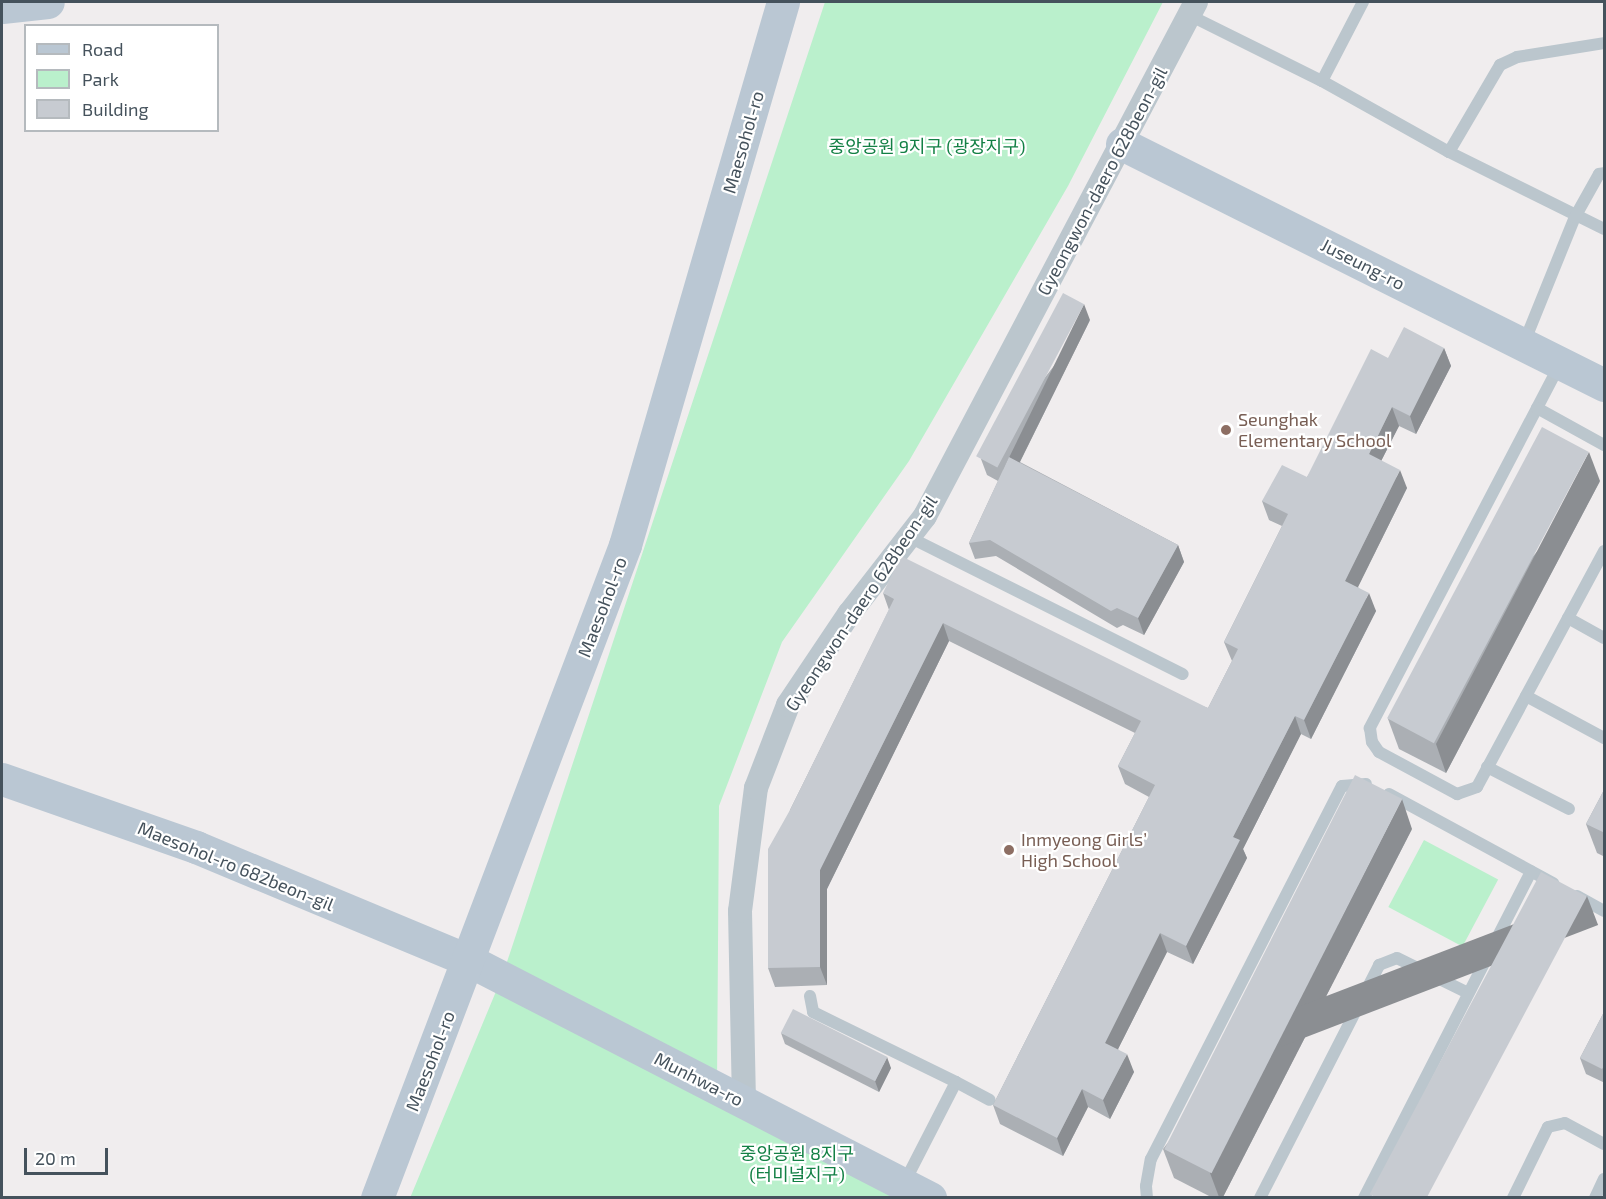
<!DOCTYPE html>
<html>
<head>
<meta charset="utf-8">
<style>
  body { margin:0 }
  #map { position:relative; width:1606px; height:1199px; overflow:hidden; background:#f0edee; font-family:"Exo 2","Noto Sans KR",sans-serif }
  div>[style] { position:absolute }
  .green>* { inset:0; background:#baf0cc; transform-origin:0 0 }
  .lane>* { height:12px; margin:-6px; padding:0 6px; transform-origin:6px; border-radius:6px; background:#bbc6cd }
  .street>* { height:24px; margin:-12px; padding:0 12px; transform-origin:12px; border-radius:12px; background:#bbc6cd }
  .secondary>* { height:33px; margin:-16.5px; padding:0 16.5px; transform-origin:16.5px; border-radius:16.5px; background:#bac7d3 }
  .wall>* { inset:0; background:#abafb4 }
  .shaded-wall>* { inset:0; background:#8b8e92; transform-origin:0 0 }
  .building>* { inset:0; background:#c7cbd1; transform-origin:0 0 }
  .dots>* { width:16px; height:16px; translate:-50% -50%; box-sizing:border-box; border:3px solid #fff; border-radius:50% }
  span { translate:-50% -50%; white-space:nowrap; text-align:center; line-height:1.15; -webkit-text-stroke:4.5px #fff; paint-order:stroke }
  .street-label { font-size:18px; color:#45525c }
  .park-label { font-size:18px; color:#138045 }
  .education-label { font-size:18px; color:#785e54 }
  .left { translate:0 -50%; text-align:left }
  .frame { position:absolute; inset:0; border:3px solid #45525c; pointer-events:none }
  .legend { position:absolute; left:24px; top:24px; width:195px; height:108px; box-sizing:border-box; background:#fff; border:2px solid #b5babe; margin:0; padding:8px 10px; list-style:none; font-size:18px; color:#45525c }
  .legend li { display:flex; align-items:center; gap:12px; height:30px }
  .legend b { width:30px; border:2px solid #b5babe }
  .scale { position:absolute; left:24px; top:1148px; width:84px; height:27px; box-sizing:border-box; border:3px solid #45525c; border-top:0; padding-left:8px; font-size:18px; line-height:21px; white-space:nowrap; color:#45525c; -webkit-text-stroke:4px #fff; paint-order:stroke }
</style>
</head>
<body>
<div id="map">
  <div class="green">
    <div style="clip-path:polygon(825px 2px,1163px 2px,1068px 186px,909px 461px,782px 642px,719px 806px,717px 1087px,930px 1197px,410px 1198px,502px 977px)"></div>
    <div style="left:1424px;top:840px;width:84px;height:76px;rotate:28deg"></div>
  </div>
  <div class="lane">
    <div style="left:1189px;top:15px;width:148px;rotate:26.4deg"></div>
    <div style="left:1322px;top:81px;width:145px;rotate:29.2deg"></div>
    <div style="left:1449px;top:152px;width:173px;rotate:26.4deg"></div>
    <div style="left:1322px;top:81px;width:89px;rotate:-62.6deg"></div>
    <div style="left:1449px;top:152px;width:101px;rotate:-59.6deg"></div>
    <div style="left:1500px;top:65px;width:19px;rotate:-25deg"></div>
    <div style="left:1517px;top:57px;width:88px;rotate:-9.1deg"></div>
    <div style="left:1524px;top:343px;width:136px;rotate:-68deg"></div>
    <div style="left:1575px;top:217px;width:49px;rotate:-60.8deg"></div>
    <div style="left:1599px;top:174px;width:5px;rotate:-11deg"></div>
    <div style="left:1560px;top:364px;width:411px;rotate:117.6deg"></div>
    <div style="left:1370px;top:728px;width:14px;rotate:82deg"></div>
    <div style="left:1372px;top:742px;width:12px;rotate:55deg"></div>
    <div style="left:1379px;top:752px;width:89px;rotate:28.3deg"></div>
    <div style="left:1457px;top:794px;width:21px;rotate:-19deg"></div>
    <div style="left:1477px;top:787px;width:268px;rotate:-61.7deg"></div>
    <div style="left:1537px;top:408px;width:77px;rotate:28.9deg"></div>
    <div style="left:909px;top:537px;width:306px;rotate:26.6deg"></div>
    <div style="left:1568px;top:618px;width:41px;rotate:29.1deg"></div>
    <div style="left:1526px;top:696px;width:89px;rotate:28.3deg"></div>
    <div style="left:1487px;top:767px;width:92px;rotate:27.1deg"></div>
    <div style="left:1389px;top:794px;width:187px;rotate:28.5deg"></div>
    <div style="left:1577px;top:896px;width:31px;rotate:29deg"></div>
    <div style="left:810px;top:996px;width:16px;rotate:79deg"></div>
    <div style="left:813px;top:1012px;width:159px;rotate:26.1deg"></div>
    <div style="left:956px;top:1082px;width:114px;rotate:117.2deg"></div>
    <div style="left:956px;top:1082px;width:38px;rotate:28deg"></div>
    <div style="left:1147px;top:1198px;width:12px;rotate:-95deg"></div>
    <div style="left:1146px;top:1186px;width:27px;rotate:-80deg"></div>
    <div style="left:1151px;top:1159px;width:419px;rotate:-62.9deg"></div>
    <div style="left:1342px;top:786px;width:24px;rotate:-5deg"></div>
    <div style="left:1260px;top:1198px;width:262px;rotate:-62.9deg"></div>
    <div style="left:1379px;top:965px;width:19px;rotate:-21deg"></div>
    <div style="left:1397px;top:958px;width:79px;rotate:26.2deg"></div>
    <div style="left:1364px;top:1198px;width:367px;rotate:-62.9deg"></div>
    <div style="left:1513px;top:1198px;width:79px;rotate:-63.8deg"></div>
    <div style="left:1548px;top:1127px;width:17px;rotate:-13deg"></div>
    <div style="left:1565px;top:1123px;width:44px;rotate:28.3deg"></div>
    <div style="left:1595px;top:1198px;width:21px;rotate:-65deg"></div>
  </div>
  <div class="street">
    <div style="left:744px;top:1102px;width:191px;rotate:-91.2deg"></div>
    <div style="left:740px;top:911px;width:124px;rotate:-82.6deg"></div>
    <div style="left:756px;top:788px;width:89px;rotate:-68.9deg"></div>
    <div style="left:788px;top:705px;width:110px;rotate:-56.2deg"></div>
    <div style="left:849px;top:614px;width:124px;rotate:-52.2deg"></div>
    <div style="left:925px;top:516px;width:581px;rotate:-62.2deg"></div>
  </div>
  <div class="secondary">
    <div style="left:2px;top:7px;width:46px;rotate:-6.2deg"></div>
    <div style="left:1122px;top:144px;width:539px;rotate:26.57deg"></div>
    <div style="left:2px;top:779px;width:206px;rotate:19.3deg"></div>
    <div style="left:196px;top:847px;width:295px;rotate:22.6deg"></div>
    <div style="left:468px;top:960px;width:520px;rotate:27.26deg"></div>
    <div style="left:377px;top:1198px;width:699px;rotate:-69.2deg"></div>
    <div style="left:625px;top:545px;width:566px;rotate:-73.78deg"></div>
  </div>
  <div class="wall">
    <div style="clip-path:polygon(1090px 320px,1020px 462px,1178px 545px,1184px 562px,1144px 635px,1123px 625px,1117px 628px,996px 556px,975px 559px,969px 543px,998px 481px,987px 475px,981px 459px)"></div>
    <div style="clip-path:polygon(1444px 348px,1451px 366px,1416px 434px,1399px 426px,1381px 461px,1407px 488px,1358px 587px,1376px 611px,1311px 739px,1301px 734px,1243px 849px,1247px 858px,1193px 964px,1167px 952px,1118px 1049px,1134px 1072px,1110px 1119px,1088px 1107px,1063px 1156px,1000px 1124px,993px 1105px,1149px 797px,1125px 784px,1118px 766px,1135px 733px,949px 641px,827px 889px,827px 985px,775px 987px,768px 968px,790px 810px,889px 610px,883px 593px,1208px 708px,1232px 661px,1224px 642px,1282px 526px,1269px 520px,1262px 501px,1307px 477px,1388px 358px)"></div>
    <div style="clip-path:polygon(1600px 481px,1446px 773px,1399px 749px,1388px 719px)"></div>
    <div style="clip-path:polygon(1605px 788px,1605px 857px,1597px 853px,1586px 824px)"></div>
    <div style="clip-path:polygon(1412px 829px,1223px 1197px,1211px 1197px,1174px 1178px,1163px 1149px)"></div>
    <div style="clip-path:polygon(1605px 1010px,1605px 1083px,1586px 1074px,1580px 1058px)"></div>
    <div style="clip-path:polygon(781px 1033px,891px 1068px,879px 1092px,785px 1044px)"></div>
  </div>
  <div class="shaded-wall">
    <div style="clip-path:polygon(1084px 304px,1090px 320px,1008px 486px,1003px 470px)"></div>
    <div style="clip-path:polygon(1444px 348px,1451px 366px,1416px 434px,1410px 416px)"></div>
    <div style="clip-path:polygon(1392px 407px,1399px 426px,1375px 473px,1369px 454px)"></div>
    <div style="clip-path:polygon(1589px 452px,1600px 481px,1446px 773px,1436px 744px)"></div>
    <div style="clip-path:polygon(1400px 470px,1407px 488px,1352px 599px,1345px 581px)"></div>
    <div style="clip-path:polygon(1178px 545px,1184px 562px,1144px 635px,1138px 618px)"></div>
    <div style="clip-path:polygon(1369px 593px,1376px 611px,1311px 739px,1304px 720px)"></div>
    <div style="clip-path:polygon(943px 623px,949px 641px,827px 889px,827px 985px,820px 967px,820px 870px)"></div>
    <div style="clip-path:polygon(1295px 716px,1301px 734px,1243px 849px,1247px 858px,1193px 964px,1186px 946px,1233px 837px)"></div>
    <div style="clip-path:polygon(1402px 799px,1412px 829px,1223px 1197px,1219px 1197px,1210px 1173px)"></div>
    <div style="left:1587px;top:896px;width:31px;height:339px;rotate:69deg"></div>
    <div style="clip-path:polygon(1160px 933px,1167px 952px,1112px 1061px,1105px 1043px)"></div>
    <div style="clip-path:polygon(1127px 1054px,1134px 1072px,1110px 1119px,1103px 1100px)"></div>
    <div style="clip-path:polygon(887px 1057px,891px 1068px,879px 1092px,875px 1081px)"></div>
    <div style="clip-path:polygon(1082px 1089px,1088px 1107px,1063px 1156px,1057px 1138px)"></div>
  </div>
  <div class="building">
    <div style="left:1063px;top:293px;width:24px;height:185px;rotate:28deg"></div>
    <div style="clip-path:polygon(1404px 327px,1444px 348px,1410px 416px,1392px 407px,1369px 454px,1400px 470px,1345px 581px,1369px 593px,1304px 720px,1295px 716px,1233px 837px,1240px 840px,1186px 946px,1160px 933px,1105px 1043px,1127px 1054px,1103px 1100px,1082px 1089px,1057px 1138px,993px 1105px,1155px 785px,1118px 766px,1141px 721px,943px 623px,820px 870px,820px 967px,768px 968px,768px 849px,790px 810px,894px 599px,883px 593px,901px 556px,1208px 708px,1238px 649px,1224px 642px,1288px 514px,1262px 501px,1282px 465px,1307px 477px,1371px 349px,1388px 358px)"></div>
    <div style="left:1542px;top:427px;width:53px;height:330px;rotate:28deg"></div>
    <div style="clip-path:polygon(1009px 457px,1178px 545px,1138px 618px,1117px 608px,1111px 611px,990px 540px,969px 543px)"></div>
    <div style="left:1355px;top:775px;width:53px;height:420px;rotate:27deg"></div>
    <div style="clip-path:polygon(1605px 788px,1605px 833px,1586px 824px)"></div>
    <div style="left:1541px;top:872px;width:52px;height:365px;rotate:28deg"></div>
    <div style="left:793px;top:1009px;width:106px;height:27px;rotate:27deg"></div>
    <div style="clip-path:polygon(1605px 1010px,1605px 1065px,1602px 1069px,1580px 1058px)"></div>
  </div>
  <div class="dots">
    <div style="left:1226px;top:430px;background:#8d6e63"></div>
    <div style="left:1009px;top:850px;background:#8d6e63"></div>
  </div>
  <div class="street-label">
    <span style="left:743px;top:142px;rotate:-74deg">Maesohol-ro</span>
    <span style="left:1102px;top:181px;rotate:-62deg">Gyeongwon-daero 628beon-gil</span>
    <span style="left:1363px;top:264px;rotate:27deg">Juseung-ro</span>
    <span style="left:861px;top:603px;rotate:-56deg">Gyeongwon-daero 628beon-gil</span>
    <span style="left:602px;top:607px;rotate:-69deg">Maesohol-ro</span>
    <span style="left:236px;top:866px;rotate:22deg">Maesohol-ro 682beon-gil</span>
    <span style="left:430px;top:1061px;rotate:-69deg">Maesohol-ro</span>
    <span style="left:699px;top:1079px;rotate:27deg">Munhwa-ro</span>
  </div>
  <div class="park-label">
    <span style="left:927px;top:146px">중앙공원 9지구 (광장지구)</span>
    <span style="left:797px;top:1164px">중앙공원 8지구<br>(터미널지구)</span>
  </div>
  <div class="education-label">
    <span class="left" style="left:1238px;top:430px">Seunghak<br>Elementary School</span>
    <span class="left" style="left:1021px;top:850px">Inmyeong Girls’<br>High School</span>
  </div>
  <div class="frame"></div>
  <ul class="legend">
  <li><b style="height:8px;background:#bac7d3"></b>Road</li>
  <li><b style="height:16px;background:#baf0cc"></b>Park</li>
  <li><b style="height:16px;background:#c7cbd1"></b>Building</li>
  </ul>
  <div class="scale">20 m</div>
</div>
</body>
</html>
